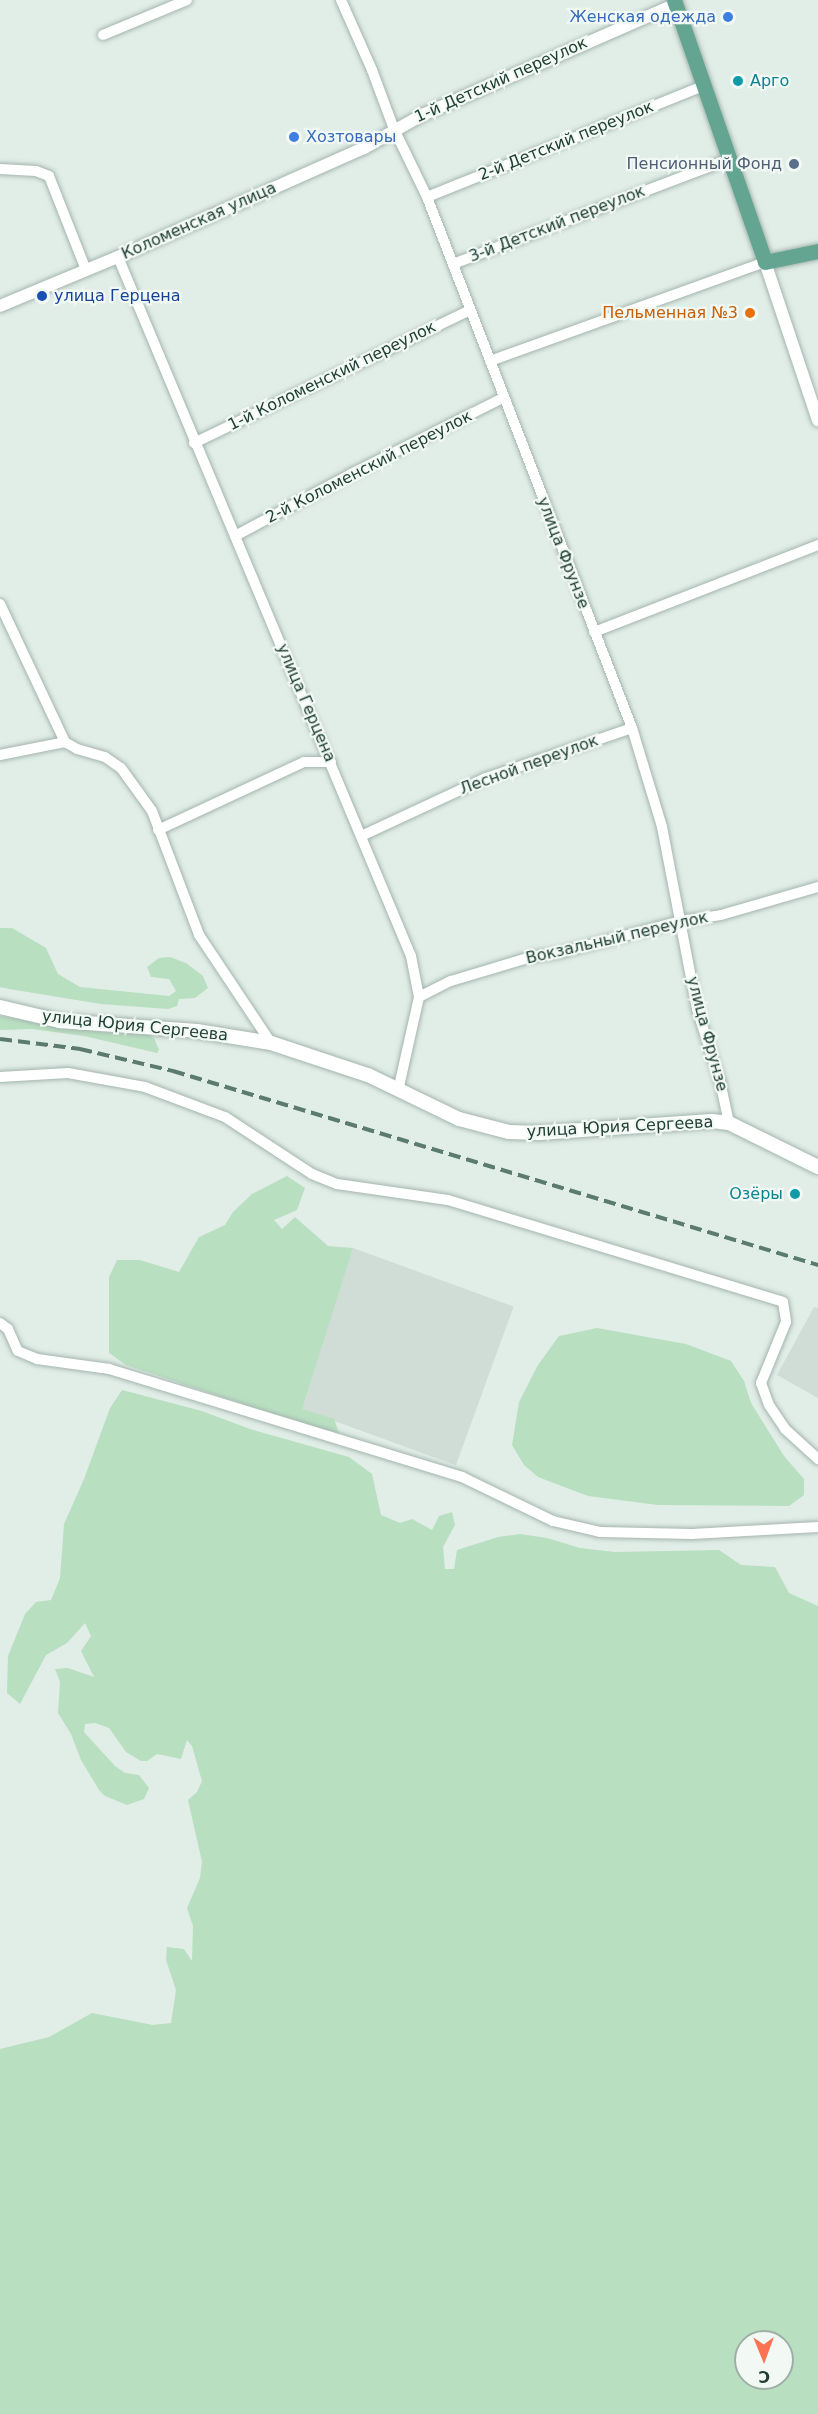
<!DOCTYPE html>
<html>
<head>
<meta charset="utf-8">
<style>
  body { margin:0 }
  #map { position:relative; width:818px; height:2414px; overflow:hidden; background:#e1ede7; font-family:"DejaVu Sans",sans-serif }
  div>[style] { position:absolute }
  .built>* { inset:0; background:#cfddd6; transform-origin:0 0 }
  .green>* { inset:0; background:#b9dfc1 }
  .roads { filter:drop-shadow(0 0 2px #a3b5ae) drop-shadow(0 0 2px #a3b5ae) }
  .minor>* { height:10px; margin:-5px; padding:0 5px; transform-origin:5px; border-radius:5px; background:#fff }
  .tertiary>* { height:12px; margin:-6px; padding:0 6px; transform-origin:6px; border-radius:6px; background:#fff }
  .secondary>* { height:14px; margin:-7px; padding:0 7px; transform-origin:7px; border-radius:7px; background:#fff }
  .primary>* { height:15px; margin:-7.5px; padding:0 7.5px; transform-origin:7.5px; border-radius:7.5px; background:#63a591 }
  .rail>* { height:4px; margin-top:-2px; transform-origin:0; background:repeating-linear-gradient(90deg,#5b7b71 0 12px,transparent 0 18px) }
  .dots>* { width:16px; height:16px; translate:-50% -50%; box-sizing:border-box; border:3px solid #f2f9f5; border-radius:50% }
  span { translate:-50% -50%; white-space:nowrap; text-align:center; line-height:1.15; -webkit-text-stroke:4.5px #f2f9f5; paint-order:stroke }
  .shop-label { font-size:16px; color:#366cbe }
  .right { translate:-100% -50%; text-align:right }
  .left { translate:0 -50%; text-align:left }
  .street-label { font-size:16px; color:#203f35 }
  .culture-label { font-size:16px; color:#0d838f }
  .service-label { font-size:16px; color:#4e5e75 }
  .transit-label { font-size:16px; color:#164399 }
  .food-label { font-size:16px; color:#c56008 }
  .north { position:absolute; left:734px; top:2330px; width:60px; height:60px; box-sizing:border-box; background:#f2f9f5; border:2px solid #9eafa8; border-radius:50%; rotate:179deg; font-size:16px; font-weight:700; line-height:24px; text-align:center; color:#203f35 }
  .north::after { content:''; display:block; margin:auto; width:21px; height:27px; background:#fb7352; clip-path:polygon(50% 0,100% 100%,50% 72%,0 100%) }
</style>
</head>
<body>
<div id="map">
  <div class="built">
    <div style="left:353px;top:1248px;width:171px;height:169px;rotate:20deg"></div>
    <div style="clip-path:polygon(814px 1307px,818px 1308px,818px 1398px,777px 1375px)"></div>
  </div>
  <div class="green">
    <div style="clip-path:polygon(0 928px,12px 928px,46px 948px,58px 974px,80px 987px,169px 996px,176px 991px,169px 979px,151px 977px,147px 967px,159px 958px,170px 957px,186px 963px,203px 976px,208px 988px,195px 998px,179px 999px,177px 1006px,168px 1009px,101px 1004px,9px 989px,0 987px)"></div>
    <div style="clip-path:polygon(0 1016px,102px 1032px,148px 1035px,154px 1038px,159px 1050px,157px 1053px,84px 1036px,32px 1029px,0 1030px)"></div>
    <div style="clip-path:polygon(287px 1176px,305px 1188px,297px 1210px,274px 1220px,282px 1229px,295px 1217px,328px 1246px,353px 1248px,302px 1409px,334px 1419px,340px 1436px,126px 1365px,109px 1353px,109px 1277px,117px 1260px,140px 1260px,179px 1272px,199px 1237px,225px 1225px,233px 1212px,252px 1194px)"></div>
    <div style="clip-path:polygon(597px 1328px,686px 1344px,731px 1361px,744px 1381px,751px 1403px,784px 1456px,804px 1479px,804px 1495px,789px 1506px,658px 1505px,588px 1496px,538px 1477px,524px 1465px,512px 1445px,519px 1402px,538px 1365px,559px 1336px)"></div>
    <div style="clip-path:polygon(evenodd,122px 1390px,202px 1411px,250px 1429px,349px 1457px,372px 1474px,381px 1515px,400px 1523px,412px 1519px,432px 1530px,439px 1516px,452px 1512px,455px 1525px,443px 1547px,445px 1569px,454px 1569px,457px 1550px,498px 1537px,520px 1534px,547px 1538px,580px 1548px,615px 1552px,719px 1550px,741px 1565px,775px 1567px,789px 1593px,818px 1606px,818px 2414px,0 2414px,0 2049px,49px 2037px,92px 2013px,153px 2025px,171px 2023px,176px 1990px,166px 1960px,167px 1947px,184px 1949px,192px 1961px,193px 1926px,187px 1908px,200px 1878px,202px 1862px,188px 1800px,197px 1792px,202px 1781px,192px 1746px,187px 1740px,181px 1759px,157px 1754px,147px 1761px,141px 1761px,126px 1752px,109px 1728px,95px 1723px,85px 1724px,84px 1732px,115px 1766px,125px 1773px,139px 1775px,149px 1788px,144px 1799px,127px 1805px,105px 1796px,99px 1790px,81px 1760px,71px 1734px,58px 1713px,60px 1682px,55px 1669px,68px 1668px,94px 1677px,81px 1651px,91px 1636px,85px 1623px,67px 1643px,46px 1655px,20px 1704px,7px 1693px,8px 1656px,25px 1614px,36px 1602px,51px 1600px,60px 1578px,64px 1524px,84px 1479px,110px 1408px,122px 1390px,746px 2342px,782px 2342px,782px 2378px,746px 2378px,746px 2342px)"></div>
  </div>
  <div class="roads">
    <div class="minor">
      <div style="left:341px;top:0;width:77px;rotate:66.1deg"></div>
      <div style="left:372px;top:70px;width:63px;rotate:69.6deg"></div>
      <div style="left:394px;top:129px;width:76px;rotate:64.1deg"></div>
      <div style="left:427px;top:197px;width:569px;rotate:68.89deg"></div>
      <div style="left:632px;top:728px;width:103px;rotate:73.1deg"></div>
      <div style="left:662px;top:827px;width:185px;rotate:79.1deg"></div>
      <div style="left:697px;top:1009px;width:76px;rotate:72.3deg"></div>
      <div style="left:720px;top:1081px;width:43px;rotate:77.9deg"></div>
      <div style="left:103px;top:35px;width:91px;rotate:-22.6deg"></div>
      <div style="left:0;top:169px;width:36px;rotate:3deg"></div>
      <div style="left:36px;top:171px;width:14px;rotate:21deg"></div>
      <div style="left:49px;top:176px;width:101px;rotate:68.5deg"></div>
      <div style="left:427px;top:197px;width:300px;rotate:-21.9deg"></div>
      <div style="left:118px;top:257px;width:758px;rotate:67.26deg"></div>
      <div style="left:411px;top:956px;width:42px;rotate:79deg"></div>
      <div style="left:419px;top:997px;width:96px;rotate:102.6deg"></div>
      <div style="left:453px;top:264px;width:295px;rotate:-20.8deg"></div>
      <div style="left:490px;top:361px;width:292px;rotate:-19.8deg"></div>
      <div style="left:194px;top:443px;width:306px;rotate:-25.7deg"></div>
      <div style="left:235px;top:536px;width:132px;rotate:-28.1deg"></div>
      <div style="left:351px;top:474px;width:170px;rotate:-26.6deg"></div>
      <div style="left:0;top:604px;width:153px;rotate:64.8deg"></div>
      <div style="left:65px;top:742px;width:14px;rotate:30deg"></div>
      <div style="left:77px;top:749px;width:29px;rotate:16deg"></div>
      <div style="left:105px;top:757px;width:19px;rotate:35deg"></div>
      <div style="left:121px;top:768px;width:53px;rotate:54.2deg"></div>
      <div style="left:152px;top:811px;width:133px;rotate:69.2deg"></div>
      <div style="left:199px;top:935px;width:130px;rotate:56.3deg"></div>
      <div style="left:594px;top:632px;width:240px;rotate:-21.2deg"></div>
      <div style="left:0;top:755px;width:66px;rotate:-11.3deg"></div>
      <div style="left:158px;top:830px;width:161px;rotate:-25deg"></div>
      <div style="left:304px;top:762px;width:27px"></div>
      <div style="left:361px;top:836px;width:138px;rotate:-24.9deg"></div>
      <div style="left:486px;top:778px;width:154px;rotate:-18.9deg"></div>
      <div style="left:419px;top:997px;width:36px;rotate:-27deg"></div>
      <div style="left:451px;top:981px;width:84px;rotate:-16.7deg"></div>
      <div style="left:531px;top:957px;width:28px;rotate:-8deg"></div>
      <div style="left:559px;top:953px;width:126px;rotate:-14.7deg"></div>
      <div style="left:681px;top:921px;width:40px;rotate:-8.5deg"></div>
      <div style="left:721px;top:915px;width:101px;rotate:-16.1deg"></div>
      <div style="left:0;top:1077px;width:68px;rotate:-3.4deg"></div>
      <div style="left:68px;top:1073px;width:78px;rotate:10.3deg"></div>
      <div style="left:145px;top:1087px;width:85px;rotate:20.6deg"></div>
      <div style="left:225px;top:1117px;width:104px;rotate:33.2deg"></div>
      <div style="left:312px;top:1174px;width:27px;rotate:22deg"></div>
      <div style="left:337px;top:1184px;width:112px;rotate:8.2deg"></div>
      <div style="left:448px;top:1200px;width:350px;rotate:16.9deg"></div>
      <div style="left:783px;top:1302px;width:20px;rotate:81deg"></div>
      <div style="left:786px;top:1322px;width:66px;rotate:112.3deg"></div>
      <div style="left:761px;top:1383px;width:23px;rotate:70deg"></div>
      <div style="left:769px;top:1405px;width:29px;rotate:56deg"></div>
      <div style="left:785px;top:1429px;width:45px;rotate:42.3deg"></div>
      <div style="left:0;top:1323px;width:10px;rotate:37deg"></div>
      <div style="left:8px;top:1329px;width:24px;rotate:66deg"></div>
      <div style="left:18px;top:1351px;width:21px;rotate:23deg"></div>
      <div style="left:37px;top:1359px;width:73px;rotate:7.9deg"></div>
      <div style="left:109px;top:1369px;width:369px;rotate:17deg"></div>
      <div style="left:462px;top:1477px;width:101px;rotate:25.8deg"></div>
      <div style="left:553px;top:1521px;width:48px;rotate:13.2deg"></div>
      <div style="left:600px;top:1532px;width:92px;rotate:1.2deg"></div>
      <div style="left:692px;top:1534px;width:126px;rotate:-3.2deg"></div>
    </div>
    <div class="tertiary">
      <div style="left:765px;top:262px;width:167px;rotate:71.5deg"></div>
      <div style="left:0;top:306px;width:128px;rotate:-22.6deg"></div>
      <div style="left:118px;top:257px;width:269px;rotate:-23.9deg"></div>
      <div style="left:364px;top:148px;width:67px;rotate:-29.6deg"></div>
      <div style="left:422px;top:115px;width:277px;rotate:-23.6deg"></div>
    </div>
    <div class="secondary">
      <div style="left:0;top:1007px;width:61px;rotate:13.3deg"></div>
      <div style="left:59px;top:1021px;width:138px;rotate:4.1deg"></div>
      <div style="left:197px;top:1031px;width:75px;rotate:9.2deg"></div>
      <div style="left:271px;top:1043px;width:102px;rotate:18.3deg"></div>
      <div style="left:368px;top:1075px;width:101px;rotate:25.8deg"></div>
      <div style="left:459px;top:1119px;width:52px;rotate:14.6deg"></div>
      <div style="left:509px;top:1132px;width:30px;rotate:2deg"></div>
      <div style="left:539px;top:1133px;width:173px;rotate:-4deg"></div>
      <div style="left:712px;top:1121px;width:17px;rotate:7deg"></div>
      <div style="left:729px;top:1123px;width:99px;rotate:26.3deg"></div>
    </div>
    <div class="primary">
      <div style="left:674px;top:0;width:277px;rotate:70.8deg"></div>
      <div style="left:765px;top:262px;width:54px;rotate:-11.7deg"></div>
    </div>
  </div>
  <div class="rail">
    <div style="left:0;top:1039px;width:81px;rotate:7.1deg"></div>
    <div style="left:80px;top:1049px;width:96px;rotate:13.3deg"></div>
    <div style="left:173px;top:1071px;width:674px;rotate:16.74deg"></div>
  </div>
  <div class="dots">
    <div style="left:728px;top:17px;background:#3f7fe0"></div>
    <div style="left:738px;top:81px;background:#0f9aa8"></div>
    <div style="left:294px;top:137px;background:#3f7fe0"></div>
    <div style="left:794px;top:164px;background:#5c6f8a"></div>
    <div style="left:42px;top:296px;background:#1a4fb4"></div>
    <div style="left:750px;top:313px;background:#e8710a"></div>
    <div style="left:795px;top:1194px;background:#0f9aa8"></div>
  </div>
  <div class="shop-label">
    <span class="right" style="left:716px;top:17px">Женская одежда</span>
    <span class="left" style="left:306px;top:137px">Хозтовары</span>
  </div>
  <div class="street-label">
    <span style="left:501px;top:80px;rotate:-24deg">1-й Детский переулок</span>
    <span style="left:566px;top:141px;rotate:-22deg">2-й Детский переулок</span>
    <span style="left:199px;top:221px;rotate:-24deg">Коломенская улица</span>
    <span style="left:557px;top:224px;rotate:-21deg">3-й Детский переулок</span>
    <span style="left:332px;top:376px;rotate:-26deg">1-й Коломенский переулок</span>
    <span style="left:369px;top:467px;rotate:-27deg">2-й Коломенский переулок</span>
    <span style="left:563px;top:553px;rotate:69deg">улица Фрунзе</span>
    <span style="left:306px;top:703px;rotate:67deg">улица Герцена</span>
    <span style="left:529px;top:765px;rotate:-20deg">Лесной переулок</span>
    <span style="left:617px;top:938px;rotate:-13deg">Вокзальный переулок</span>
    <span style="left:135px;top:1026px;rotate:6deg">улица Юрия Сергеева</span>
    <span style="left:707px;top:1034px;rotate:75deg">улица Фрунзе</span>
    <span style="left:620px;top:1127px;rotate:-3deg">улица Юрия Сергеева</span>
  </div>
  <div class="culture-label">
    <span class="left" style="left:750px;top:81px">Арго</span>
    <span class="right" style="left:783px;top:1194px">Озёры</span>
  </div>
  <div class="service-label">
    <span class="right" style="left:782px;top:164px">Пенсионный Фонд</span>
  </div>
  <div class="transit-label">
    <span class="left" style="left:54px;top:296px">улица Герцена</span>
  </div>
  <div class="food-label">
    <span class="right" style="left:738px;top:313px">Пельменная №3</span>
  </div>
  <div class="north">С</div>
</div>
</body>
</html>
